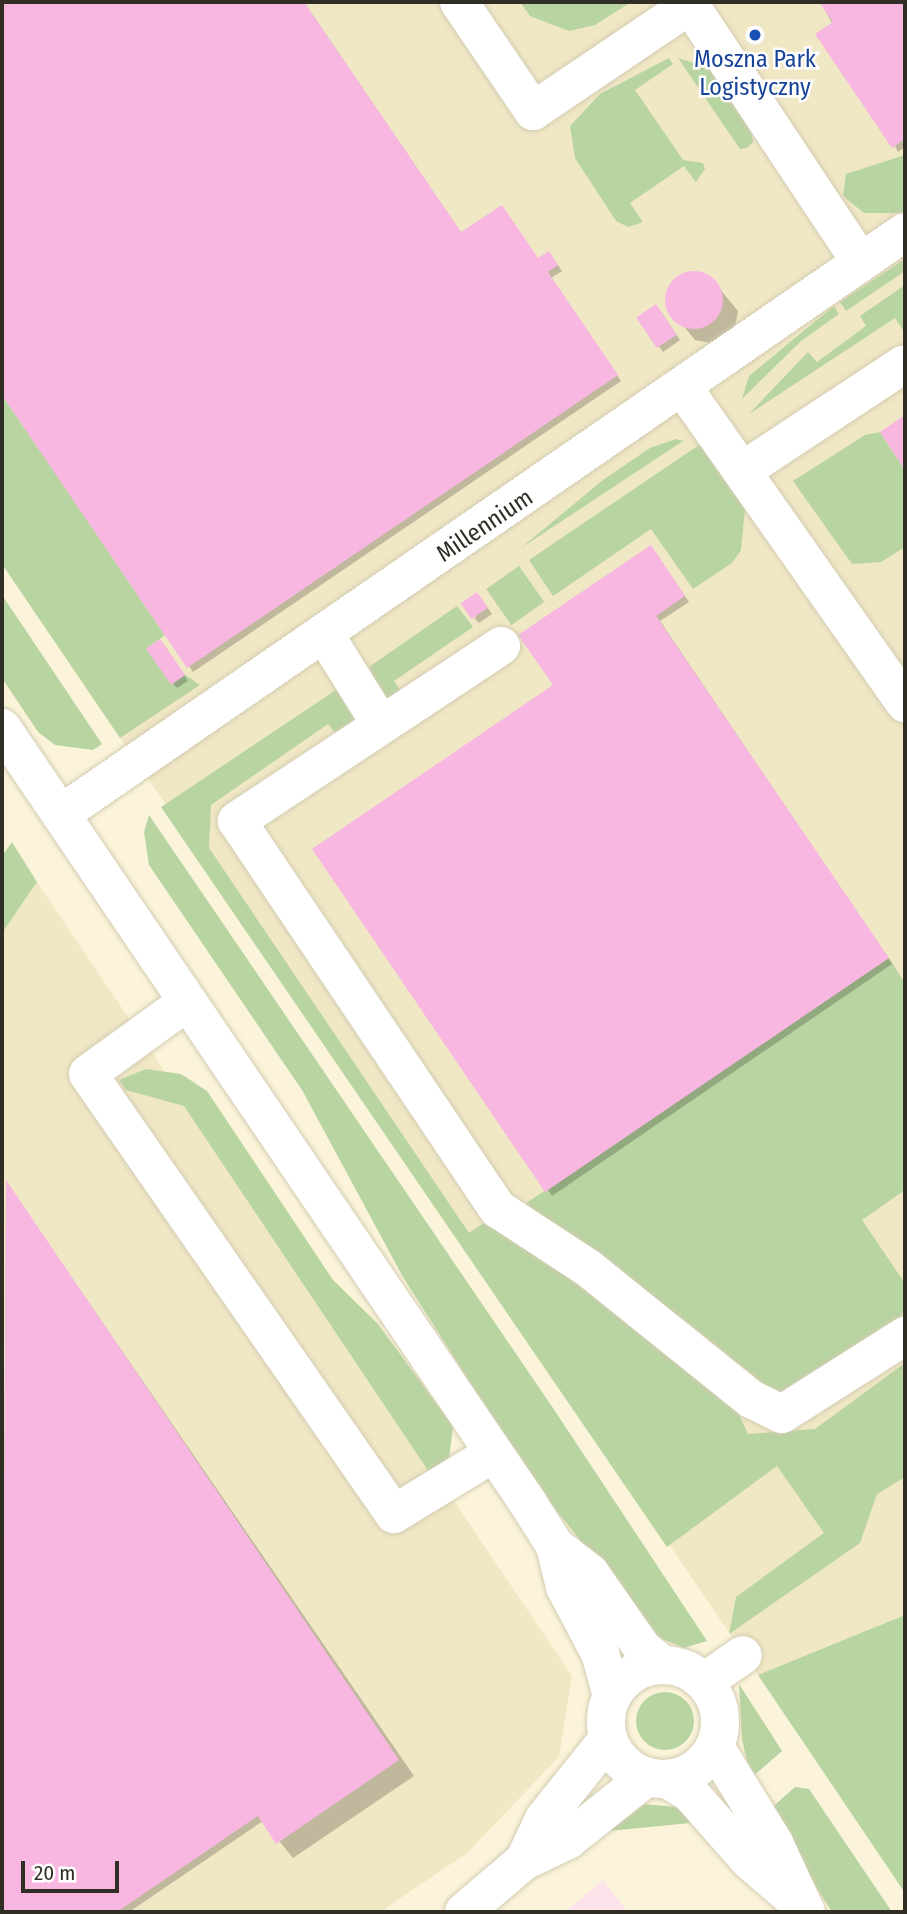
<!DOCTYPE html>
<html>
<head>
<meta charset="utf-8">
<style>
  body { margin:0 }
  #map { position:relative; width:907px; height:1914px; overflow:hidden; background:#fbf4da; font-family:"Fira Sans Condensed",sans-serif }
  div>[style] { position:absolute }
  .commercial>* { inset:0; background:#fce2e9 }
  .built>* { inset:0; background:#f0e7c5 }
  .green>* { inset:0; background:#b7d4a1; transform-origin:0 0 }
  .round { border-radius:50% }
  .shadow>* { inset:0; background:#0003 }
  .building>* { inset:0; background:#f7b7e1; transform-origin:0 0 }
  .roads { filter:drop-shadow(0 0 2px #d3ccb2) drop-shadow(0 0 2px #d3ccb2) }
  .minor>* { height:38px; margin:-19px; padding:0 19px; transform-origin:19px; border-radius:19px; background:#fff }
  .minor>.ring { margin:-19px; padding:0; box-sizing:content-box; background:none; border:38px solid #fff; border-radius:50% }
  .dots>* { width:19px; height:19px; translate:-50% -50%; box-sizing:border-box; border:4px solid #fff; border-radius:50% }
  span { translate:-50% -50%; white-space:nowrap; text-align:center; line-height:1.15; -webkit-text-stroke:5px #fff; paint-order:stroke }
  .transit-label { font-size:24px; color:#164399 }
  .street-label { font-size:24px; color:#312f25 }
  .frame { position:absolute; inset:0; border:4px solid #312f25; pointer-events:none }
  .scale { position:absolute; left:21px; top:1861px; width:98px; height:32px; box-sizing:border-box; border:4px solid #312f25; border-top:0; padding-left:9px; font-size:21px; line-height:24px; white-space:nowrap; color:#312f25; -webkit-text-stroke:5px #fff; paint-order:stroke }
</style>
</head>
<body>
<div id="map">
  <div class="commercial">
    <div style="clip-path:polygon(603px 1880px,628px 1912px,565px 1912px)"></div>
  </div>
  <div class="built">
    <div style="clip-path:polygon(2px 2px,905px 2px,905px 1615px,758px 1675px,2px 564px)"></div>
    <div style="clip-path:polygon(37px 882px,572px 1676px,559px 1757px,467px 1853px,380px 1912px,2px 1912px,2px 933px)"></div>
  </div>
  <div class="green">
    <div style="clip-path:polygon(520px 2px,631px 2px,595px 25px,569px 31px,530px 16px)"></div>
    <div style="clip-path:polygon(669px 58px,673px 64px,635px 90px,683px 160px,703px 163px,705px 169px,696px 182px,684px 166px,630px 203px,643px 222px,628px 227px,616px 221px,575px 158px,570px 126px,600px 94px)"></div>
    <div style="clip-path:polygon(678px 58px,708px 67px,750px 126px,753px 142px,747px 148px,740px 149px)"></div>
    <div style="clip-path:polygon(905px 155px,905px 213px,864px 213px,843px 196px,846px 174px)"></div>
    <div style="clip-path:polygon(905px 259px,905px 271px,846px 311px,840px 302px)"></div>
    <div style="clip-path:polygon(905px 285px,905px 333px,895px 318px,749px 414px,808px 352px,817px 362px,866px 326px,860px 316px)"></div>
    <div style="clip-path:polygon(834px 306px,839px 314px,801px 341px,742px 399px,749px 376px)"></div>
    <div style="clip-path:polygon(2px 395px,165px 635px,147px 648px,200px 685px,120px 738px,2px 564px)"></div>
    <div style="clip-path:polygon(880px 432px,905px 470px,905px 547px,881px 562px,852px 564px,793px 481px,865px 435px)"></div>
    <div style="clip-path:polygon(676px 439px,683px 441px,521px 548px,603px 480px,650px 448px)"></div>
    <div style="clip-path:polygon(699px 445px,710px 452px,745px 509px,741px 550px,732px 563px,693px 589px,651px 529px,553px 596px,529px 560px)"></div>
    <div style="left:519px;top:566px;width:44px;height:40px;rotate:55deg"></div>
    <div style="clip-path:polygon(2px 595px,102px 744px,93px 750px,55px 745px,38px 732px,2px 678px)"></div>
    <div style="clip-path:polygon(457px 606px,473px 627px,394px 681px,408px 701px,388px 703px,369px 667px)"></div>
    <div style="clip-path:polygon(339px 688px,359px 719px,343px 743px,328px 724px,211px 805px,209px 848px,469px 1233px,491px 1218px,615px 1305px,734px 1404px,748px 1434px,815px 1429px,905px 1363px,905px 1477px,877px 1494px,860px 1543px,729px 1634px,736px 1597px,824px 1533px,777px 1466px,667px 1547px,161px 807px)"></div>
    <div style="clip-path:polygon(149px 815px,553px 1408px,707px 1641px,684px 1648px,658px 1637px,531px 1479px,403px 1277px,302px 1090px,149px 865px,144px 832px)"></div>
    <div style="clip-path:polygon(12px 842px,37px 882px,2px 933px,2px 856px)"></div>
    <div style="clip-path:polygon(889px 958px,905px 983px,905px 1190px,862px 1220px,904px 1282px,904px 1310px,895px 1325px,781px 1398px,687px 1322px,522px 1206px)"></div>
    <div style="clip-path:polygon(146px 1069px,181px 1074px,207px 1091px,333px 1280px,378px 1324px,453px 1426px,449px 1459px,431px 1475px,184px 1106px,126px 1090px,119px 1080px)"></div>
    <div style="clip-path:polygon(905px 1615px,905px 1893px,758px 1675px)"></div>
    <div style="clip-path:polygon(739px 1684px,782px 1751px,751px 1778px,742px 1740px)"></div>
    <div class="round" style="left:636px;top:1692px;width:58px;height:58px"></div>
    <div style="clip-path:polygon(795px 1787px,809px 1789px,892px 1912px,832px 1912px,768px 1811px)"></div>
    <div style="clip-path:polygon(642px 1804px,677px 1807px,700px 1822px,599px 1832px)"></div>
  </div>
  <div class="shadow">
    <div style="clip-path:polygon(2px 2px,304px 2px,462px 234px,539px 260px,553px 258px,562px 271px,551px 278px,621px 381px,193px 672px,2px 393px)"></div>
    <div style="clip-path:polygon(821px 2px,905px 2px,905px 147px,898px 152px)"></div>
    <div style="clip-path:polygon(689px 273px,710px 277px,738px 311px,734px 332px,716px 344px,695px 340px,667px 306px,671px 285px)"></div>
    <div style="clip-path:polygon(661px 311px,680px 340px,663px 352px,639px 319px)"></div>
    <div style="clip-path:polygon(655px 552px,689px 602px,660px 621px,892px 964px,552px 1196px,315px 850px,555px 686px)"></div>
    <div style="clip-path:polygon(481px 599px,492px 614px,479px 623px,475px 619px)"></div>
    <div style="clip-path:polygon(165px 646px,188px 681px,177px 688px,173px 683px)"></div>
    <div style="clip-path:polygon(6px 1182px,414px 1776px,293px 1858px,263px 1821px,129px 1912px,2px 1912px)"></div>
  </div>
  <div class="building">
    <div style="clip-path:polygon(2px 2px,304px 2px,461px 232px,502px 205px,538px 258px,549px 251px,558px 265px,548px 272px,618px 375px,187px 668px,2px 395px)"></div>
    <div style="clip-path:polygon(819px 2px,905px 2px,905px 139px,892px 148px,815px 34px,833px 22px)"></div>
    <div class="round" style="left:665px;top:271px;width:58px;height:58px"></div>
    <div style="left:656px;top:304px;width:37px;height:24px;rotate:56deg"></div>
    <div style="clip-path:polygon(905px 415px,905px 470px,880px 432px)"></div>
    <div style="clip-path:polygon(651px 545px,685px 596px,656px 616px,889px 958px,545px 1192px,312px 849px,553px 685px,518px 635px)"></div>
    <div style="left:477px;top:592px;width:19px;height:20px;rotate:55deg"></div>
    <div style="left:160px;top:639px;width:44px;height:17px;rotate:55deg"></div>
    <div style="clip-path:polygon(6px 1180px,399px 1760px,276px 1844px,258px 1816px,117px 1912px,2px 1912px)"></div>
  </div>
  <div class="roads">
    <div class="minor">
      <div style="left:459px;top:2px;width:132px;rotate:55.8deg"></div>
      <div style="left:533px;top:111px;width:189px;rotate:-34deg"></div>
      <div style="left:688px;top:2px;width:312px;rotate:56.4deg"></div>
      <div style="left:684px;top:389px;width:384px;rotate:54.9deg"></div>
      <div style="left:742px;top:471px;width:193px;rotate:-33.4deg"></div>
      <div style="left:325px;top:635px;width:106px;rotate:58.1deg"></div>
      <div style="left:501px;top:646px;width:317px;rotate:146.5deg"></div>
      <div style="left:237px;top:821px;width:468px;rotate:56.1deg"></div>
      <div style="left:498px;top:1209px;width:108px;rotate:33.2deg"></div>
      <div style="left:588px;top:1268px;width:209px;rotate:38.8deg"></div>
      <div style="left:751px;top:1399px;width:34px;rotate:26deg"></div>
      <div style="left:782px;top:1414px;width:146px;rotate:-32.4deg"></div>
      <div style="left:2px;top:728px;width:937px;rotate:55.83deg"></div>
      <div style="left:528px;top:1503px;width:51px;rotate:57.9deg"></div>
      <div style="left:555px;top:1546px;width:42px;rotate:76.3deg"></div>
      <div style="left:565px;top:1587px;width:75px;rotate:62.1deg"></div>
      <div style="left:600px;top:1653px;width:45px;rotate:74.4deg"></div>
      <div style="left:61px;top:814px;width:1025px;rotate:-34.59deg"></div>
      <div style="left:187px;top:1002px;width:122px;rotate:144deg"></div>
      <div style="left:88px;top:1074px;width:536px;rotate:55.18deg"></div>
      <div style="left:394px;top:1514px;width:117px;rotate:-31.4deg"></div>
      <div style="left:555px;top:1546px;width:44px;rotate:37.6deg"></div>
      <div style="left:590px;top:1573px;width:93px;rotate:55.1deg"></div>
      <div style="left:643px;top:1649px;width:26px;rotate:39deg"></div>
      <div class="ring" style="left:606px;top:1665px;width:76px;height:76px"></div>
      <div style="left:704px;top:1682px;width:47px;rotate:-34.7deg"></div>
      <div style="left:715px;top:1747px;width:113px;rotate:58.4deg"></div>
      <div style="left:774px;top:1843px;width:76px;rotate:65.1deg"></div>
      <div style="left:667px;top:1779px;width:26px;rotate:31deg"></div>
      <div style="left:689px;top:1792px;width:91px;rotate:48.6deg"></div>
      <div style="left:749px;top:1860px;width:58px;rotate:40.8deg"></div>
      <div style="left:524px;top:1861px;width:47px;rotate:-64.5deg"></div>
      <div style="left:544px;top:1819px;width:102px;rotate:-51.3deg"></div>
      <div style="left:464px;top:1912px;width:79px;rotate:-40.4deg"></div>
      <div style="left:524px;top:1861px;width:49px;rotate:-25.5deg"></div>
      <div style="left:568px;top:1840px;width:101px;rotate:-38.6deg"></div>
    </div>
  </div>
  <div class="dots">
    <div style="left:755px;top:35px;background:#1a4fb4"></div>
  </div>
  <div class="transit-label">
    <span style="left:755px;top:74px">Moszna Park<br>Logistyczny</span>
  </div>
  <div class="street-label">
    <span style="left:485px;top:526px;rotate:-34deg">Millennium</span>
  </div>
  <div class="frame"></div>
  <div class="scale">20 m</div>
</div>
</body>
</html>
